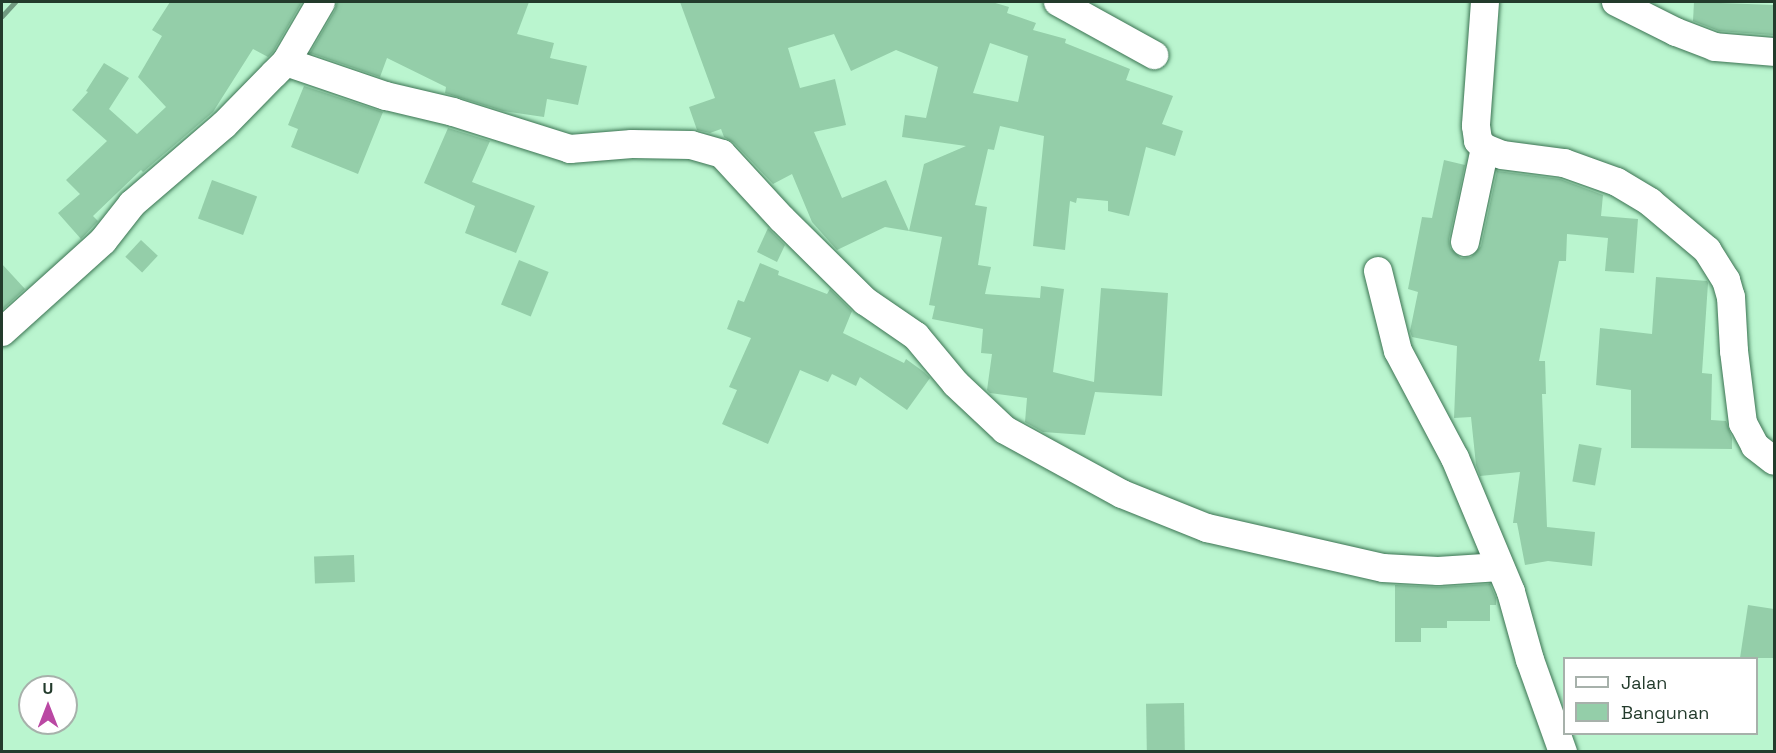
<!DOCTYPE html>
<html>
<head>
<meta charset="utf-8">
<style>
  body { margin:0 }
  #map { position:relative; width:1776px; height:753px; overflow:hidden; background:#baf5cf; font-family:"Space Grotesk",sans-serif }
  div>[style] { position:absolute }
  .building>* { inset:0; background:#94cea9; transform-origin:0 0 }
  .roads { filter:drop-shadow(0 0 2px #3b7352) drop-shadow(0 0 2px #3b7352) }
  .minor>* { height:28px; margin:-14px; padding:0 14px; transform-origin:14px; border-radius:14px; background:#fff }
  .rail>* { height:4.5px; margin:-2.25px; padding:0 2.25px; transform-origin:2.25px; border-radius:2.25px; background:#709a80 }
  span { translate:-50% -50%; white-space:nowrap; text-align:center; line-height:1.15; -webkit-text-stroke:4.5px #fff; paint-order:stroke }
  .frame { position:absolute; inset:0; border:3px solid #233b2c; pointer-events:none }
  .legend { position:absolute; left:1563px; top:657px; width:195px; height:78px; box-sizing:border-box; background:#fff; border:2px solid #a7b1ab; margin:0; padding:8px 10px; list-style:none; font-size:18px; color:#233b2c }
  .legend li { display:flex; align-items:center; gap:12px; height:30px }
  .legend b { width:30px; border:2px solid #a7b1ab }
  .north { position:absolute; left:18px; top:675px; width:60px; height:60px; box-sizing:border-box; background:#fff; border:2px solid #a7b1ab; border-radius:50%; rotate:0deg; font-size:16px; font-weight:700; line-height:24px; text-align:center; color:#233b2c }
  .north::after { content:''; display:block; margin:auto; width:21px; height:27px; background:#ba48a3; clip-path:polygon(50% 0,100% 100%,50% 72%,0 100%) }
</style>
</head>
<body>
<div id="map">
  <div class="building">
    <div style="clip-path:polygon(170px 2px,302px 2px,273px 52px,268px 57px,253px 49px,213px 112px,143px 172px,141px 170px,93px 216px,98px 221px,81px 239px,58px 213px,80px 194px,66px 180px,107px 141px,72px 110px,88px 92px,86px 91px,104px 63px,129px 78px,109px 109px,137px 134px,166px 107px,138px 77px,162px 36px,152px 30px)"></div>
    <div style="clip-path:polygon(337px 2px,529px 2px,517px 34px,554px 43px,550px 58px,587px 66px,578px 105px,547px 99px,544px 117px,503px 111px,445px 93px,446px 87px,387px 58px,380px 77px,310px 53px,335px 10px)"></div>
    <div style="clip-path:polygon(evenodd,680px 2px,992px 2px,1009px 7px,1007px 13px,1036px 23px,1033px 30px,1066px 39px,1065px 43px,1130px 69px,1126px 80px,1173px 96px,1162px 124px,1183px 131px,1175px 156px,1146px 147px,1129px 216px,1108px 211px,1108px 201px,1077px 198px,1076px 203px,1070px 201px,1065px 250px,1033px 246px,1044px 136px,1000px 126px,994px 150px,988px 149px,975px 205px,987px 207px,978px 265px,991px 267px,985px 294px,1040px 298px,1041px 286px,1064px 289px,1053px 372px,1094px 382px,1101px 288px,1168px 293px,1162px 396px,1095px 392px,1085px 435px,1043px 432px,1025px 422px,1027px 398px,990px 393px,987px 390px,992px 354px,981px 353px,983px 329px,932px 319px,935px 306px,929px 305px,942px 237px,909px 231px,924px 164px,966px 146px,902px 137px,905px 115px,926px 118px,938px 67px,896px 50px,851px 71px,834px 34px,788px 48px,800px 88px,835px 79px,846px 125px,814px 132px,842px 198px,886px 180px,909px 231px,885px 227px,837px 250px,812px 222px,792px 174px,773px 184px,734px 143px,724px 137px,721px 129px,710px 133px,697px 130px,689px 107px,715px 98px,680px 2px,990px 43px,1028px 56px,1018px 102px,973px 93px,990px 43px)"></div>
    <div style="clip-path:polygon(1694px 2px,1774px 5px,1773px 35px,1719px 31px,1693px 21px)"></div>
    <div style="clip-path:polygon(304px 86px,383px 112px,358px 174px,291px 147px,298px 129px,288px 125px)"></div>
    <div style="clip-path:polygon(448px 128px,490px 141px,472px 182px,535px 206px,516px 253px,465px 233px,475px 206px,424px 183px)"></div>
    <div style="clip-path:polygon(1444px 160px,1465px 165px,1449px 239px,1450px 248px,1461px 258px,1471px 257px,1481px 246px,1497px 171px,1560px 179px,1603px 195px,1601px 216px,1638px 219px,1634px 273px,1605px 271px,1608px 238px,1567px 234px,1566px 261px,1559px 261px,1539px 361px,1545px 361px,1546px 394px,1542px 394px,1547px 527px,1595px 532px,1592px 566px,1548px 561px,1525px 565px,1517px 523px,1513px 523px,1520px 472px,1480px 476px,1476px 465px,1471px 417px,1454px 418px,1457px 346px,1412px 337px,1410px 331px,1418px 292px,1408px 289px,1422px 217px,1432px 218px)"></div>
    <div style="left:212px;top:180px;width:48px;height:41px;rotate:20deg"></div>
    <div style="clip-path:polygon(768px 228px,785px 245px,777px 262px,757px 252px)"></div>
    <div style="left:141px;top:240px;width:23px;height:23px;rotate:43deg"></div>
    <div style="left:519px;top:260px;width:32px;height:48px;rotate:22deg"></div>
    <div style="clip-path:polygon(760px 263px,779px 271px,778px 275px,827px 294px,830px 289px,852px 311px,843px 333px,904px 363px,906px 359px,924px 372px,930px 378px,907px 410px,860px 377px,856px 386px,832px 374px,828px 382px,800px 370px,768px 444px,722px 424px,737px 390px,729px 387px,751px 338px,727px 329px,738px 300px,744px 302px)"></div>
    <div style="clip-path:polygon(2px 264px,25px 289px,2px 310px)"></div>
    <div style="clip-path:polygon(1656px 277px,1707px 281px,1708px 283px,1702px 373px,1712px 374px,1711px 420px,1726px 421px,1732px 438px,1732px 449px,1631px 448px,1631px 390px,1596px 385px,1600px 328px,1652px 334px)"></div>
    <div style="left:1579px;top:444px;width:23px;height:38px;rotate:10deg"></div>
    <div style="left:354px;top:555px;width:27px;height:40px;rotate:88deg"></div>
    <div style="clip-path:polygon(1490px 584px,1496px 598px,1496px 605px,1490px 605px,1490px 621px,1447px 621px,1447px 628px,1421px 628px,1421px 642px,1395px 642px,1395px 585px,1439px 587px)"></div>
    <div style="clip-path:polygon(1748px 605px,1774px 609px,1774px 658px,1740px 658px)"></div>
    <div style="left:1184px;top:703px;width:49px;height:38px;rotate:89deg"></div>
  </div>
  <div class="roads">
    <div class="minor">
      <div style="left:1058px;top:2px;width:110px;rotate:28.9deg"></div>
      <div style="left:1485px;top:2px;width:124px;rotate:94.2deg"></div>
      <div style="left:1476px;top:126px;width:15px;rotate:82deg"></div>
      <div style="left:1478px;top:141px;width:10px;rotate:45deg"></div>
      <div style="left:1485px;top:148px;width:18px;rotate:22deg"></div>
      <div style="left:1502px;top:155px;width:63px;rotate:7.4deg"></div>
      <div style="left:1564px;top:163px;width:56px;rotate:19.7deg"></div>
      <div style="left:1617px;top:182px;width:39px;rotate:31deg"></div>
      <div style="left:1650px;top:202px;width:75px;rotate:40.1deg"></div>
      <div style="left:1707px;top:250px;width:36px;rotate:58deg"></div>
      <div style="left:1726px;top:280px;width:18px;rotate:74deg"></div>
      <div style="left:1731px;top:297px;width:54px;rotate:86.8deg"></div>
      <div style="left:1734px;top:351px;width:73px;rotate:82.9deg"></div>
      <div style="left:1743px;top:423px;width:26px;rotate:62deg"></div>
      <div style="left:1755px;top:446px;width:24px;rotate:38deg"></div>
      <div style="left:1616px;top:2px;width:67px;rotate:26.6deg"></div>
      <div style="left:1676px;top:32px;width:42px;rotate:21deg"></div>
      <div style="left:1715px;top:47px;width:59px;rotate:4.8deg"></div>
      <div style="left:286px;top:62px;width:106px;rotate:18.8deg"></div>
      <div style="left:386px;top:96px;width:69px;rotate:13.4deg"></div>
      <div style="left:453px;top:112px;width:123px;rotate:17.5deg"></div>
      <div style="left:570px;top:149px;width:62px;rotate:-4.6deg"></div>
      <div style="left:632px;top:144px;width:59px;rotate:1deg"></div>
      <div style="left:691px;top:145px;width:32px;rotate:16deg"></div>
      <div style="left:722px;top:154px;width:88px;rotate:47.3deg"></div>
      <div style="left:782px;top:219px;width:117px;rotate:44.7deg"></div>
      <div style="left:865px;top:301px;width:62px;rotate:34.5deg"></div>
      <div style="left:916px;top:336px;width:62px;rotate:50.2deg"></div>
      <div style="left:956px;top:384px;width:67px;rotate:43.2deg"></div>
      <div style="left:1005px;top:430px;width:133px;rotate:28.7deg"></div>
      <div style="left:1122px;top:494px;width:92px;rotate:21.8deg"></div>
      <div style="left:1207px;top:528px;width:180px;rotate:12.8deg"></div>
      <div style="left:1383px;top:568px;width:55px;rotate:3.1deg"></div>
      <div style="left:1438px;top:571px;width:62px;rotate:-3.7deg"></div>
      <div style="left:1465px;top:242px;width:96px;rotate:-78deg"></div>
      <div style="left:1378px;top:271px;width:82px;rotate:76deg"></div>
      <div style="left:1398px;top:351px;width:121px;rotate:62deg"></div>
      <div style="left:1455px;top:458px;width:145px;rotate:67.3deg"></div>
      <div style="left:1511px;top:592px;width:71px;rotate:74.4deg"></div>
      <div style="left:1530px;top:660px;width:98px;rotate:70.3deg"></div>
      <div style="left:2px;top:332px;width:136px;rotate:-42deg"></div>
      <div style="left:103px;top:241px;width:47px;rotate:-51.9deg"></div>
      <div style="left:132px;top:204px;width:121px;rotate:-40.7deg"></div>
      <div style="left:224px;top:125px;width:71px;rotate:-45.6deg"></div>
      <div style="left:274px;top:74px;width:17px;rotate:-45deg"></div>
      <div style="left:286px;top:62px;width:69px;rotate:-59.7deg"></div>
    </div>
  </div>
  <div class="rail">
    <div style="left:2px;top:16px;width:19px;rotate:-47deg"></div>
  </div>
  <div class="frame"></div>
  <ul class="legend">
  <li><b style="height:8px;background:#fff"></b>Jalan</li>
  <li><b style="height:16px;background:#94cea9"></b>Bangunan</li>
  </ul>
  <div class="north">U</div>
</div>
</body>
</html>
